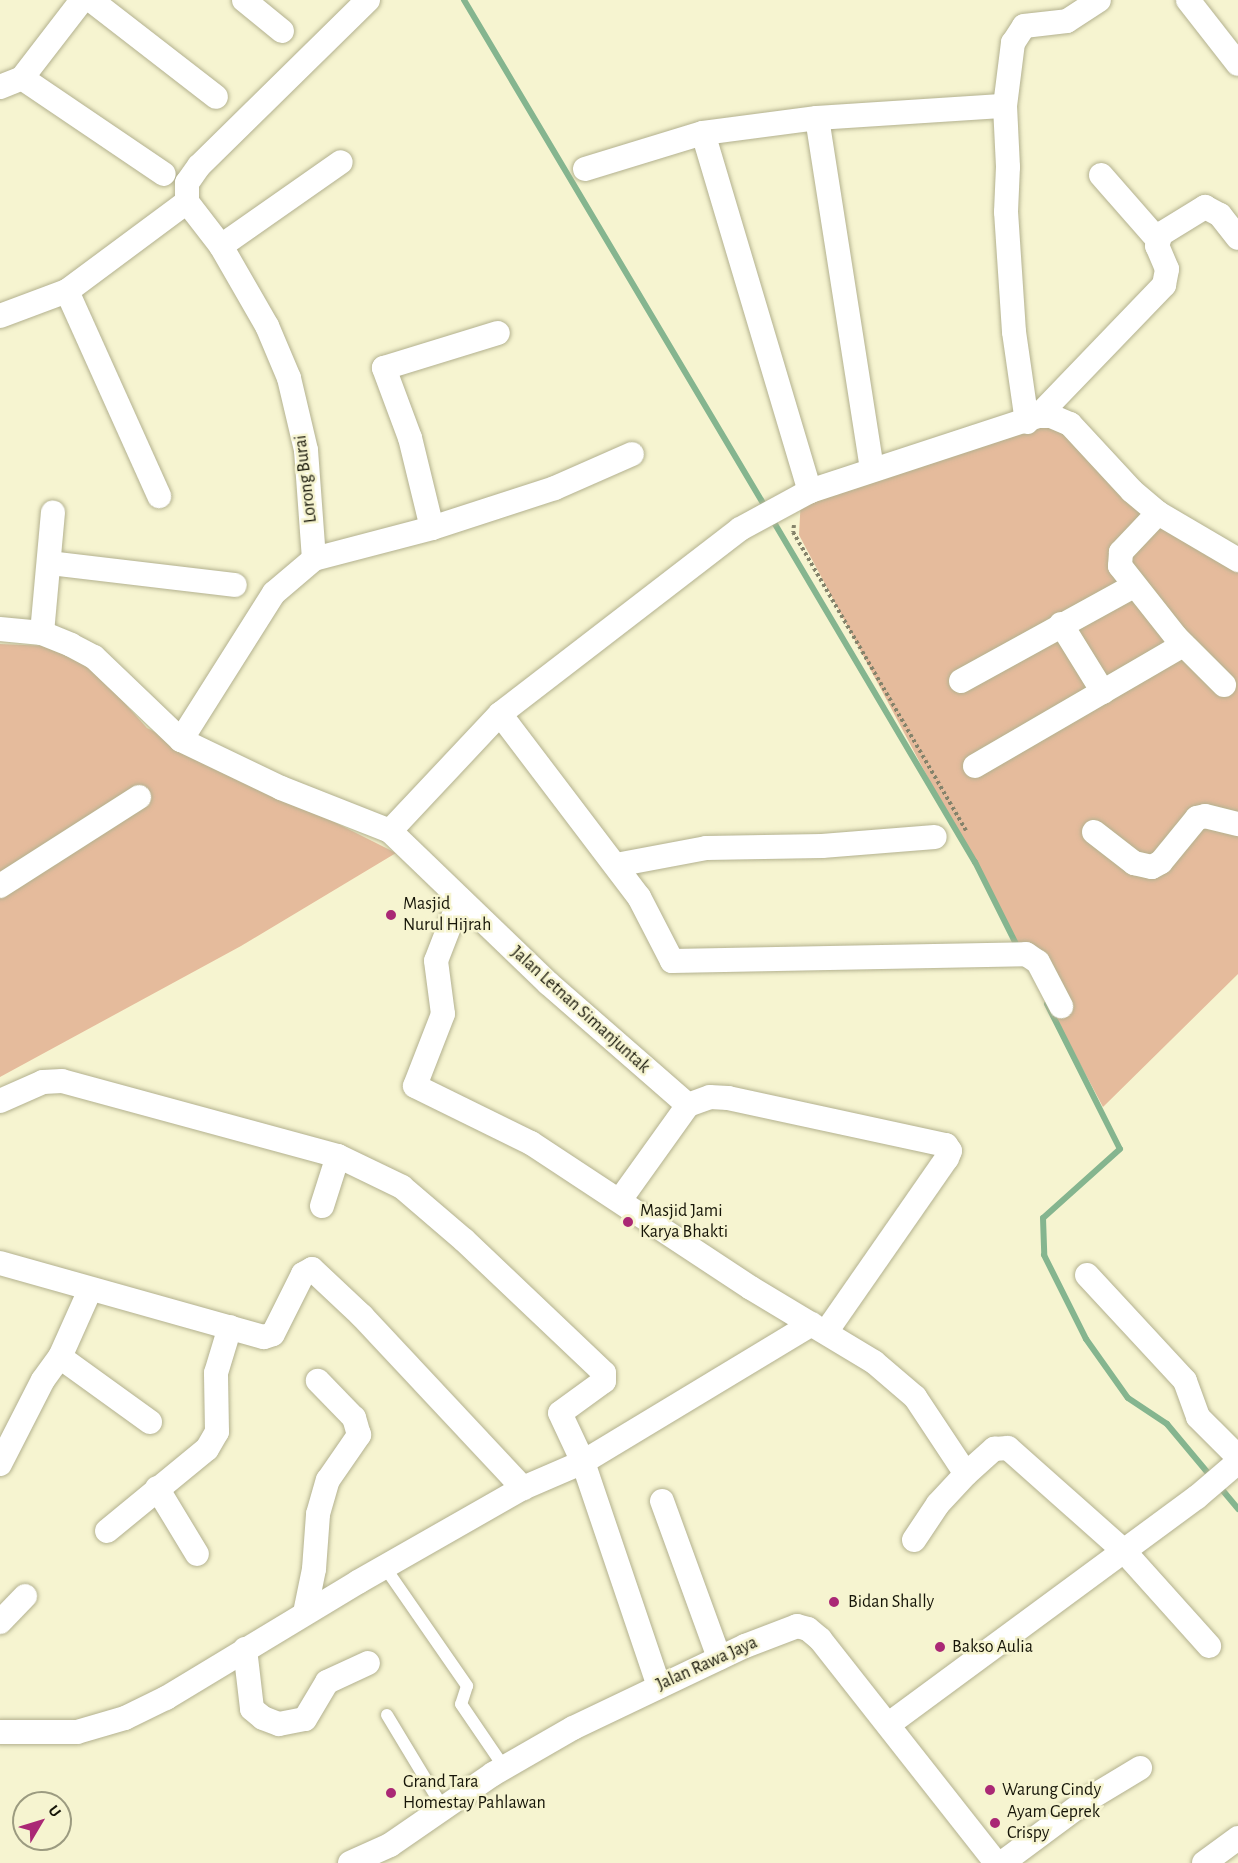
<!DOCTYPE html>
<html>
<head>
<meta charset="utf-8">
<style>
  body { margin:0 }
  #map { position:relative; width:1238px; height:1863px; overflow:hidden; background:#f6f4d0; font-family:"Alegreya Sans",sans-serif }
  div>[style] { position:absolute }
  .green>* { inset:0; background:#e5bb9c }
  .stream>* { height:6px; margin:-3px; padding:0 3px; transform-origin:3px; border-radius:3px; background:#85b58f }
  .path>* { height:4px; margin-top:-2px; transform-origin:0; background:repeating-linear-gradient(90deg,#84836b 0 3px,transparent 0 6px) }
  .roads { filter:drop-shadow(0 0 2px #b3b18f) drop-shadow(0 0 2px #b3b18f) }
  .lane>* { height:12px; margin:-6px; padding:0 6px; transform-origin:6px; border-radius:6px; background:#fff }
  .street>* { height:24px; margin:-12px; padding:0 12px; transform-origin:12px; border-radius:12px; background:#fff }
  .dots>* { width:16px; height:16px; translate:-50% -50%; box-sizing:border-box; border:3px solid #f6f4d0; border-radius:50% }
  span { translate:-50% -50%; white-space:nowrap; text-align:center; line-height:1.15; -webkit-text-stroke:5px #f6f4d0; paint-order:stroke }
  .street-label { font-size:18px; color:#161508 }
  .poi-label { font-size:18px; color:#161508 }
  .left { translate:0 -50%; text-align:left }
  .north { position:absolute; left:12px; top:1791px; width:60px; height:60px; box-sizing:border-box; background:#f6f4d0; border:2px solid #9c9b80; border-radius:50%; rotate:52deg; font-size:16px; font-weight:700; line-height:24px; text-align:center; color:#161508 }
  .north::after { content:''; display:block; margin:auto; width:21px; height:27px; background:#aa2875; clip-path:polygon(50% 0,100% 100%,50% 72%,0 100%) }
</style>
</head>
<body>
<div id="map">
  <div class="green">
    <div style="clip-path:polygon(1057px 418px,1150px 513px,1238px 572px,1238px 974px,1103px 1107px,799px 535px,801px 497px)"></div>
    <div style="clip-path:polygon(0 644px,74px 647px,147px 728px,396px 853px,241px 946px,0 1077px)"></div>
  </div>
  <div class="stream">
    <div style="left:464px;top:0;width:593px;rotate:59.28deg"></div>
    <div style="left:772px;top:519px;width:399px;rotate:59.4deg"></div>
    <div style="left:975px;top:862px;width:98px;rotate:63.4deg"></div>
    <div style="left:1047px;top:1004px;width:162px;rotate:63.3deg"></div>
    <div style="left:1120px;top:1149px;width:103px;rotate:138.1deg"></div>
    <div style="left:1043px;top:1218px;width:37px;rotate:88deg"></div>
    <div style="left:1044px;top:1255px;width:94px;rotate:63.4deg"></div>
    <div style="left:1086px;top:1339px;width:72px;rotate:54.6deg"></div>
    <div style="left:1128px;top:1398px;width:47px;rotate:33.7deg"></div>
    <div style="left:1167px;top:1424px;width:72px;rotate:50.1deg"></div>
    <div style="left:1219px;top:1486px;width:30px;rotate:50deg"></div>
  </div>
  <div class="path">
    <div style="left:794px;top:525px;width:7px;rotate:98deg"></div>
    <div style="left:793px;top:532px;width:345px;rotate:59.9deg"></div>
  </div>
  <div class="roads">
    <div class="lane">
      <div style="left:384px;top:1566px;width:146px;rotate:55.3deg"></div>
      <div style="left:467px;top:1686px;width:19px;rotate:108deg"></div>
      <div style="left:461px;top:1704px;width:76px;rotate:55.7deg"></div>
      <div style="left:387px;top:1715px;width:109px;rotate:58.9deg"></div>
    </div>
    <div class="street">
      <div style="left:91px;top:0;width:158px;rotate:37.8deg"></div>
      <div style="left:244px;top:0;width:49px;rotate:39.2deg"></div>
      <div style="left:1188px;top:0;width:81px;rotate:52deg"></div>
      <div style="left:22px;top:78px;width:171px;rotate:34.1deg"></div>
      <div style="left:0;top:87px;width:24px;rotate:-22deg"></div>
      <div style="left:22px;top:78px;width:98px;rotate:-52.4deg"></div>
      <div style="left:817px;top:118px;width:356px;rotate:81.1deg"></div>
      <div style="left:703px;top:133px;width:374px;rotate:73.4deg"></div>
      <div style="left:585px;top:169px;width:123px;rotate:-17deg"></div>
      <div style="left:703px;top:133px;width:115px;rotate:-7.5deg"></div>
      <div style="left:817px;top:118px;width:188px;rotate:-3.7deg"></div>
      <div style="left:1101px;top:175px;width:85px;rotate:48.8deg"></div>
      <div style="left:187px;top:202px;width:19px;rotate:-90deg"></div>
      <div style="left:187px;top:183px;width:21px;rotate:-55deg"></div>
      <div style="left:199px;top:166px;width:237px;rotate:-44.5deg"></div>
      <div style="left:221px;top:246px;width:146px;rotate:-35deg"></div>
      <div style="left:67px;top:291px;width:225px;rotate:65.8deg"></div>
      <div style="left:0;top:316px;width:72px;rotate:-20.5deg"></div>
      <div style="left:67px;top:291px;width:149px;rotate:-36.6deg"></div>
      <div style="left:1038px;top:416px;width:182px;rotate:-46.1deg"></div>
      <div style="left:1164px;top:285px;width:16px;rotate:-79deg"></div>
      <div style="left:1167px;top:269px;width:25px;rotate:-113deg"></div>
      <div style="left:1157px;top:246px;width:13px;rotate:-72deg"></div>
      <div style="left:1161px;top:234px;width:52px;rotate:-31.5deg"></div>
      <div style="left:1205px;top:207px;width:17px;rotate:28deg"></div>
      <div style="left:1220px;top:215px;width:29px;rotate:52deg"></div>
      <div style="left:1027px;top:422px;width:91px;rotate:-98.2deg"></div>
      <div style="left:1014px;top:332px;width:120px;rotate:-93.8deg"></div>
      <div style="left:1006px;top:212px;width:45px;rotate:-87.5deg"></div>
      <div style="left:1008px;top:167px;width:61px;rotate:-92.8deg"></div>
      <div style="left:1005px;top:106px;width:64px;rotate:-82.8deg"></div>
      <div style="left:1013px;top:43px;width:20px;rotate:-57deg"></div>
      <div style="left:1024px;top:26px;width:43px;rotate:-6.6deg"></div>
      <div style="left:1067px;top:21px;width:38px;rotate:-33deg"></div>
      <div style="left:1158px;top:513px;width:54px;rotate:133.5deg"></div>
      <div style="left:1121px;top:552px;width:14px;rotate:94deg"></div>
      <div style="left:1120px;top:566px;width:90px;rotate:51.7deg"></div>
      <div style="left:1176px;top:637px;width:68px;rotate:45deg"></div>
      <div style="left:432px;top:528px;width:93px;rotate:-103.7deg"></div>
      <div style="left:410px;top:438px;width:75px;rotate:-110.4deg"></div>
      <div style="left:384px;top:368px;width:119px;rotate:-17.1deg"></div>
      <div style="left:314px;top:559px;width:122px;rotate:-14.7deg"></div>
      <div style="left:432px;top:528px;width:129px;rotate:-18deg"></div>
      <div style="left:555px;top:488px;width:84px;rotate:-23.8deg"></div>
      <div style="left:50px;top:563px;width:186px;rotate:6.8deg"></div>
      <div style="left:1061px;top:624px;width:80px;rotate:58.3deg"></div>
      <div style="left:0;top:629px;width:42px;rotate:5.4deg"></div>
      <div style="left:42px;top:633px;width:31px;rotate:22deg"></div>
      <div style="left:71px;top:645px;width:26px;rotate:28deg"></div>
      <div style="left:94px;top:657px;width:120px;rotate:43.7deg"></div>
      <div style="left:181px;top:740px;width:111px;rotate:25.6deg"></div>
      <div style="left:281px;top:788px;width:117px;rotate:21.5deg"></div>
      <div style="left:390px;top:831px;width:219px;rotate:43.9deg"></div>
      <div style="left:548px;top:983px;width:186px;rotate:41.1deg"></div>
      <div style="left:688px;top:1105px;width:23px;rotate:-20deg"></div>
      <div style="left:710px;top:1097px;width:18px;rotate:3deg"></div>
      <div style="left:728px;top:1098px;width:223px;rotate:12.2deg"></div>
      <div style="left:946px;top:1145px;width:7px;rotate:56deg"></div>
      <div style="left:950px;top:1151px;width:8px;rotate:113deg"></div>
      <div style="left:947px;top:1158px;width:212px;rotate:124.8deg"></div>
      <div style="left:42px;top:633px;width:121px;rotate:-84.8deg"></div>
      <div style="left:961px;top:681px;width:197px;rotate:-28.8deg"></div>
      <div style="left:500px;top:714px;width:230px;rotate:52.8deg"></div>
      <div style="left:639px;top:897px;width:72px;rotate:62.7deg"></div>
      <div style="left:672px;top:961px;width:354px;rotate:-1.1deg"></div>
      <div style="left:1026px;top:954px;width:14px;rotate:34deg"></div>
      <div style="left:1038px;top:962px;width:50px;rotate:62.4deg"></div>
      <div style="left:181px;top:740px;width:174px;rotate:-57.7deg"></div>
      <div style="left:274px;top:593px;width:52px;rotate:-40.4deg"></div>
      <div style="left:314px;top:559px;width:109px;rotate:-94.2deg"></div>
      <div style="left:306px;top:450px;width:74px;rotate:-103.3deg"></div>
      <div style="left:289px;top:378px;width:56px;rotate:-112.9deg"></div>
      <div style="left:267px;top:326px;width:92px;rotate:-119.9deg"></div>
      <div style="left:221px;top:246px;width:56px;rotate:-127.7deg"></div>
      <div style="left:975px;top:766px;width:241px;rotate:-30.2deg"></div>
      <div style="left:390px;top:831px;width:161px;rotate:-46.8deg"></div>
      <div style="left:500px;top:714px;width:303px;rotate:-37.6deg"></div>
      <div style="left:740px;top:529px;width:80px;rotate:-28.5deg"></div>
      <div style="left:810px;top:491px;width:240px;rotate:-18.2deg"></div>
      <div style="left:1038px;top:416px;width:13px"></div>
      <div style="left:1051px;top:416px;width:21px;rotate:23deg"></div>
      <div style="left:1070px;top:424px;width:91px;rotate:47.2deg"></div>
      <div style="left:1132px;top:491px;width:34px;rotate:40deg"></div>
      <div style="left:1158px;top:513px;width:93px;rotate:30.4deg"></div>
      <div style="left:1094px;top:832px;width:51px;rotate:37.8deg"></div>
      <div style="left:1134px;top:863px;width:18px;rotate:13deg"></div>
      <div style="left:1152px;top:867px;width:10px;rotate:-29deg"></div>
      <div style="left:1161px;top:862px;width:57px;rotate:-50.7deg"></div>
      <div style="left:1197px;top:818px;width:8px;rotate:-14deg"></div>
      <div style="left:1205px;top:816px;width:34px;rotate:14deg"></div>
      <div style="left:616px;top:865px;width:92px;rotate:-10.7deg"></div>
      <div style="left:706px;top:848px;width:116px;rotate:-1deg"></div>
      <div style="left:822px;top:846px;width:113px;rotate:-4.6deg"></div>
      <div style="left:0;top:886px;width:165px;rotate:-32.6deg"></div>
      <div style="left:460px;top:899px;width:66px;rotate:111.2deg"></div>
      <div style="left:436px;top:961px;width:53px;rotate:82.5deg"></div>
      <div style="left:443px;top:1014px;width:77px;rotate:111.3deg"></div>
      <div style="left:415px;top:1086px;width:129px;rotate:26.2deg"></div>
      <div style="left:531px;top:1143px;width:263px;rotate:33.4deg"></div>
      <div style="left:751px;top:1288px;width:144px;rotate:31deg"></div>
      <div style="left:874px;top:1362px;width:54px;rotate:40.5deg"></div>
      <div style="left:915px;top:1397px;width:92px;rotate:56.5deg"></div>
      <div style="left:0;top:1101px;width:47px;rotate:-23.8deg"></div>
      <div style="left:43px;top:1082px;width:19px;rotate:-3deg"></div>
      <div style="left:62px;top:1081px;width:286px;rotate:15.2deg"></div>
      <div style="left:338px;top:1156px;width:71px;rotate:25.8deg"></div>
      <div style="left:402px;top:1187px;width:82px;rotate:40.5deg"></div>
      <div style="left:464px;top:1240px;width:193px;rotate:43.5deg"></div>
      <div style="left:604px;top:1373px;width:8px;rotate:90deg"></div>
      <div style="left:604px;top:1381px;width:54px;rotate:144deg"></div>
      <div style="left:560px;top:1413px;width:54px;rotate:64.9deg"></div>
      <div style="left:583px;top:1462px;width:237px;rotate:71.3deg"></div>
      <div style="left:620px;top:1200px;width:117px;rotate:-54.4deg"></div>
      <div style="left:322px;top:1206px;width:52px;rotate:-72.3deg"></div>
      <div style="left:0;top:1263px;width:274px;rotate:15.7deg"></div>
      <div style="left:264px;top:1337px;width:9px;rotate:-18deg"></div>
      <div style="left:273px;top:1334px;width:67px;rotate:-63.4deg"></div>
      <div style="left:303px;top:1274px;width:10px;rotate:-29deg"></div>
      <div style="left:312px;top:1269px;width:69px;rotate:43.2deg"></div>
      <div style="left:362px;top:1316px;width:236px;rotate:46.9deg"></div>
      <div style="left:1087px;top:1275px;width:144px;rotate:47.2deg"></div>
      <div style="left:1185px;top:1381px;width:38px;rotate:70deg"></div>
      <div style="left:1198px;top:1417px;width:57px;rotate:45deg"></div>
      <div style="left:60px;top:1357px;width:111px;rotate:35.8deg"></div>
      <div style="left:0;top:1464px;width:94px;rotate:-62.9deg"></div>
      <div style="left:43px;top:1380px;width:29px;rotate:-54deg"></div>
      <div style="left:60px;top:1357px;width:73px;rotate:-65.9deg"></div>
      <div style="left:157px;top:1488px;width:77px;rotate:58.8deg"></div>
      <div style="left:662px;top:1501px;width:167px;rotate:70deg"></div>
      <div style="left:107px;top:1531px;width:129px;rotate:-39.4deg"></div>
      <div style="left:207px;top:1449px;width:20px;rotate:-60deg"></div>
      <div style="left:217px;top:1432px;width:59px;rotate:-91deg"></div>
      <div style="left:216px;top:1373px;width:48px;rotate:-73.1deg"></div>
      <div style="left:914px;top:1540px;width:43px;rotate:-56.3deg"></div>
      <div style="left:938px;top:1504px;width:41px;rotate:-47deg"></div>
      <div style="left:966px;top:1474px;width:38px;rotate:-42deg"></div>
      <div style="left:994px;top:1449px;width:14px;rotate:-4deg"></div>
      <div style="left:1008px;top:1448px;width:154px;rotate:41.6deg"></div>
      <div style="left:1123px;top:1550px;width:129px;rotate:48.1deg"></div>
      <div style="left:305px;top:1613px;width:45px;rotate:-78.4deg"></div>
      <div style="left:314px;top:1569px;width:55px;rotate:-85.8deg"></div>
      <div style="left:318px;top:1514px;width:35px;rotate:-74deg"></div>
      <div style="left:328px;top:1480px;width:55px;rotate:-55.4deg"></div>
      <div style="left:359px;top:1435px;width:18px;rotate:-106deg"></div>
      <div style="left:354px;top:1418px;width:52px;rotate:-134.2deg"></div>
      <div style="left:0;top:1622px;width:36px;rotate:-46deg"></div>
      <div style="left:245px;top:1649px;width:60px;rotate:83.3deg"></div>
      <div style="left:252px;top:1709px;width:14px;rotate:39deg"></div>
      <div style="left:263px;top:1718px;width:17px;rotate:21deg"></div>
      <div style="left:279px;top:1724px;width:26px;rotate:-11deg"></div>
      <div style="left:305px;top:1719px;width:43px;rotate:-59.3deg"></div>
      <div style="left:327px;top:1682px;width:45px;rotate:-24.9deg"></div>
      <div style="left:889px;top:1724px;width:383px;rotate:-36.4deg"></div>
      <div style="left:1197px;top:1497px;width:54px;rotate:-40.5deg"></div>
      <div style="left:0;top:1732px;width:77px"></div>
      <div style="left:77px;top:1732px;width:50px;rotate:-16.3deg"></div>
      <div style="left:125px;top:1718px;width:46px;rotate:-26deg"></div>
      <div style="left:166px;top:1698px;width:224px;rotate:-31.1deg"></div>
      <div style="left:358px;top:1582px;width:190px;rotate:-29.7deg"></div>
      <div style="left:523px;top:1488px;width:65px;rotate:-23.4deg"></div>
      <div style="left:583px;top:1462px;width:267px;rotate:-31.1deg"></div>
      <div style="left:350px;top:1863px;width:44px;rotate:-24.2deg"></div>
      <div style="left:390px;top:1845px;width:125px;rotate:-34.6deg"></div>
      <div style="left:493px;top:1774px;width:92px;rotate:-29.9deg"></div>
      <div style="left:573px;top:1728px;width:191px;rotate:-25.5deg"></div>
      <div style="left:745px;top:1646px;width:56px;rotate:-21deg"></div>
      <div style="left:797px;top:1626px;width:11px;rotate:15deg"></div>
      <div style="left:808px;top:1629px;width:16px;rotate:40deg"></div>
      <div style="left:820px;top:1639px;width:285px;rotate:51.8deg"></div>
      <div style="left:1002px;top:1863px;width:106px;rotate:-36.5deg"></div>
      <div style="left:1087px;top:1800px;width:62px;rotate:-31.1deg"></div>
      <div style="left:1204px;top:1863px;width:42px;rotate:-36.3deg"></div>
    </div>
  </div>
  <div class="dots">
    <div style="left:391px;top:915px;background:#aa2875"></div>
    <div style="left:628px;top:1222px;background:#aa2875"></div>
    <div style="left:834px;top:1602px;background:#aa2875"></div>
    <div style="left:940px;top:1647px;background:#aa2875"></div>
    <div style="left:990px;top:1790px;background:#aa2875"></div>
    <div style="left:391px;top:1793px;background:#aa2875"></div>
    <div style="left:995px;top:1823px;background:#aa2875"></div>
  </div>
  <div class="street-label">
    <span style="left:306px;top:479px;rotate:-97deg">Lorong Burai</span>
    <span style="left:580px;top:1010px;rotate:42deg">Jalan Letnan Simanjuntak</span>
    <span style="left:707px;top:1664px;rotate:-24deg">Jalan Rawa Jaya</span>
  </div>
  <div class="poi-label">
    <span class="left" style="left:403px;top:915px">Masjid<br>Nurul Hijrah</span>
    <span class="left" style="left:640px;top:1222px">Masjid Jami<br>Karya Bhakti</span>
    <span class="left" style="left:848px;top:1602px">Bidan Shally</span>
    <span class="left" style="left:952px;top:1647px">Bakso Aulia</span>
    <span class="left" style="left:403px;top:1793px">Grand Tara<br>Homestay Pahlawan</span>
    <span class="left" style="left:1002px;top:1790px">Warung Cindy</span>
    <span class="left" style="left:1007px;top:1823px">Ayam Geprek<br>Crispy</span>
  </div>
  <div class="north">U</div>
</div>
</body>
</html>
